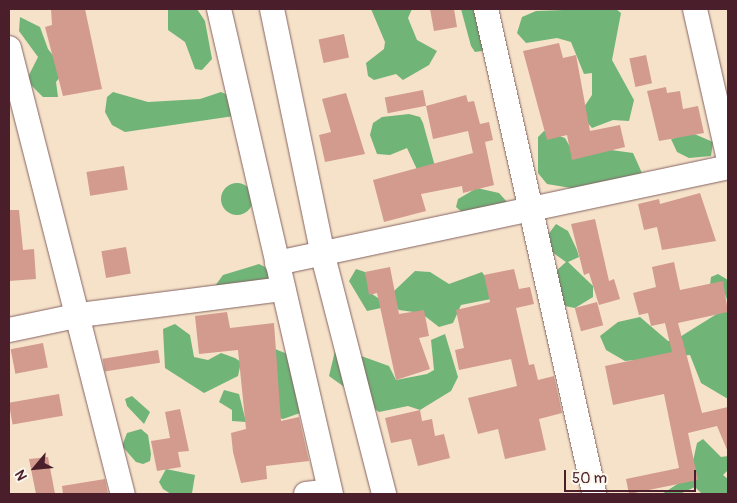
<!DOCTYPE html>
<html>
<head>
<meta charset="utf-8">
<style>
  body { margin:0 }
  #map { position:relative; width:737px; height:503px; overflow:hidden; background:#f5e2c9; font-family:Pangolin,sans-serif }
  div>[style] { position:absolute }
  .forest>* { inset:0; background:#70b478 }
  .round { border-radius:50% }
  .building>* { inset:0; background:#d39a8e; transform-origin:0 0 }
  .roads { filter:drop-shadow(0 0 1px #866362) drop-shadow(0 0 1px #866362) }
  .minor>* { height:24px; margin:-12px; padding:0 12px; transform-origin:12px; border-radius:12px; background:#fff }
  span { translate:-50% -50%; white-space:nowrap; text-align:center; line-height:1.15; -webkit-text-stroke:4.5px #fbf7ec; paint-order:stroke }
  .frame { position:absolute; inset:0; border:10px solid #4a1f2b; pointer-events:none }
  .north { position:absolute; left:10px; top:443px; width:50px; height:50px; -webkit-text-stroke:4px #fbf7ec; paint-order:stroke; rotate:242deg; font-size:14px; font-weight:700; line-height:20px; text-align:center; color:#4a1f2b }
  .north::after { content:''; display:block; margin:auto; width:18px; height:22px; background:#4a1f2b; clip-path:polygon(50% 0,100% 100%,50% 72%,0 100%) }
  .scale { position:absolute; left:564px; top:470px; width:132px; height:22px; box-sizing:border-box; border:2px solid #4a1f2b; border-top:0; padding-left:6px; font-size:15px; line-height:18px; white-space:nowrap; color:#4a1f2b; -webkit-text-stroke:4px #fbf7ec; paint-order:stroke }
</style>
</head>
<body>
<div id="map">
  <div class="forest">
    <div style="clip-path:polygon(168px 9px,197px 9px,205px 21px,212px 59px,202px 70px,195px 69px,185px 42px,168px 30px)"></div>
    <div style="clip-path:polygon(371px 9px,412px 9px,408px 18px,417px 40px,437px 51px,429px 65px,403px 80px,396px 74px,374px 80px,368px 76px,366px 63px,384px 49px,385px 42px)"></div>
    <div style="clip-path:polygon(461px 9px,482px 9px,489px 50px,475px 52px,471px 46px)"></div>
    <div style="clip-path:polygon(591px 9px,616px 9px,621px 13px,612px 60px,634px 100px,629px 121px,613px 120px,592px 128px,585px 120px,584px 107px,592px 95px,592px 73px,584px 74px,571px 42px,557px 38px,526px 43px,517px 33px,522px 17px,536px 11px)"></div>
    <div style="clip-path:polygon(20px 17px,40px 27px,48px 49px,65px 71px,56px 82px,58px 97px,43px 97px,31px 85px,28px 77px,38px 57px,19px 31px)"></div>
    <div style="clip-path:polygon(113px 92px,148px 102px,200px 99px,221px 92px,228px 95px,234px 116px,125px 132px,112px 125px,105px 112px,107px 97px)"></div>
    <div style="clip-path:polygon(409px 114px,420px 117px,423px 123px,436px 170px,421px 178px,407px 148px,390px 155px,377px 154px,370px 135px,373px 123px,382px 117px)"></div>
    <div style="clip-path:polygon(544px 131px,565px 138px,575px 156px,611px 150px,633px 153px,642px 173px,583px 190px,547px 184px,538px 173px,538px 137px)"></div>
    <div style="clip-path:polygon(692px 133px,713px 142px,711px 156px,689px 158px,677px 152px,671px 139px)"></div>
    <div class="round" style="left:221px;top:183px;width:32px;height:32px"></div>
    <div style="clip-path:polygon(477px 188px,499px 193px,508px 203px,462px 212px,456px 207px,458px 199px)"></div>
    <div style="clip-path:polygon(556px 224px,568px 231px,577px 250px,579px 257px,568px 262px,593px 286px,593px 297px,575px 308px,565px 306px,562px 300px,556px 271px,566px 262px,549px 250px,547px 236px)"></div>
    <div style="clip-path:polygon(259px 264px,273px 271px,274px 279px,215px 286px,223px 275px)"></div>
    <div style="clip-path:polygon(356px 269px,365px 272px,372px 294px,378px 298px,392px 293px,415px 271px,430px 272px,449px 284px,482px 272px,488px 281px,491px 299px,461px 305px,453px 323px,439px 327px,421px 313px,399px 310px,395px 305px,367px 311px,349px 281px)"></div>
    <div style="clip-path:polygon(718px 274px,728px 280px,728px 302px,724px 292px,710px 285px,711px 277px)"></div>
    <div style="clip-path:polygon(728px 307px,728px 399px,701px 383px,690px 355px,625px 361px,606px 350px,600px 336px,618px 322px,640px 317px,668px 341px,675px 340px)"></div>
    <div style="clip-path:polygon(175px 324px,190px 335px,194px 357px,208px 360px,221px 353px,235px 358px,241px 362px,238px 376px,204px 393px,165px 368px,163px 329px)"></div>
    <div style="clip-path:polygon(445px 334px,458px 377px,451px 391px,420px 410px,408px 406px,379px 412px,329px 376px,336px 347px,389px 366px,396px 380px,427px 374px,434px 370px,431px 340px)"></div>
    <div style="clip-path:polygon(275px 349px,290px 355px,300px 413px,283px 419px,279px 418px)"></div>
    <div style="clip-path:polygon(224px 390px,239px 394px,246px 422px,232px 421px,232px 410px,219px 402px)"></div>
    <div style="clip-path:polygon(132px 396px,150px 412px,144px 424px,127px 406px,125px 399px)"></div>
    <div style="clip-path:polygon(141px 429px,148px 435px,151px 454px,150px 461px,143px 464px,136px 462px,122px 446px,127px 433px)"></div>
    <div style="clip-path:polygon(703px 439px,721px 457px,728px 456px,728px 470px,723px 475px,728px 479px,727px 494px,702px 494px,695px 487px,680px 494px,662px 494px,679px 483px,693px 461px,697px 443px)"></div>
    <div style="clip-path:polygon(166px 469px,195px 475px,192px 493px,171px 494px,163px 489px,159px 482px)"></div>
  </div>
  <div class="building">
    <div style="clip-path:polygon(51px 9px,85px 9px,102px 89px,63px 96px,45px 27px,52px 25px)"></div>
    <div style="clip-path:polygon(430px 9px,454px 9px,457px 27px,434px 31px)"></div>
    <div style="left:344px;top:34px;width:24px;height:26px;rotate:78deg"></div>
    <div style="clip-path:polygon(559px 43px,563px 58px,576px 55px,590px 131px,620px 125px,625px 147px,572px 160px,567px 135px,547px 140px,523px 51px)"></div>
    <div style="left:646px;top:55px;width:29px;height:17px;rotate:78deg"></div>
    <div style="clip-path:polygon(666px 87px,667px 93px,680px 91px,683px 109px,698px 106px,704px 133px,659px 141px,647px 91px)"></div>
    <div style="left:423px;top:90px;width:16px;height:39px;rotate:79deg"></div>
    <div style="clip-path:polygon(346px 93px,365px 154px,325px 162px,319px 135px,331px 132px,322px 99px)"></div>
    <div style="clip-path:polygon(466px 95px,468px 102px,474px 101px,480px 124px,489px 122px,493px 140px,485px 142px,494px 185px,463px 193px,462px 186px,421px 194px,426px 211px,384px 222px,373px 180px,473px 153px,468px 131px,433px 139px,426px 106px)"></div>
    <div style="left:124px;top:166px;width:24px;height:38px;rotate:81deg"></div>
    <div style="clip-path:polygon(700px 193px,716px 241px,662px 250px,657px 227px,644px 230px,638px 204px,659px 199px,660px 204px)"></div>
    <div style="clip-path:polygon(9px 210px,19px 210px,23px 250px,34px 249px,36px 279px,9px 281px)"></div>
    <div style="clip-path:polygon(595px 219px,609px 281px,614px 279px,620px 299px,599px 305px,589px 273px,584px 275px,571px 224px)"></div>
    <div style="left:126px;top:247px;width:27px;height:25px;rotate:80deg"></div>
    <div style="clip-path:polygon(674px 262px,680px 290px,723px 281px,728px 312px,678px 323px,702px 413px,728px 407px,728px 452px,717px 426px,688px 433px,698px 480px,629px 494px,626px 479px,679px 468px,664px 394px,613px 405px,605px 366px,672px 352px,665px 323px,651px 326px,648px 313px,639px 315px,633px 293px,656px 287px,652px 267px)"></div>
    <div style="clip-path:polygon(390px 267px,399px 314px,424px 310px,429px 336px,419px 338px,430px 369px,396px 380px,377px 293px,369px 295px,365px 272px)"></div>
    <div style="clip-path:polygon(514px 269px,519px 289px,530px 287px,534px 304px,516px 308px,529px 365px,534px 364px,538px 380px,554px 376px,562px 413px,539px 419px,546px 450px,505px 459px,498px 429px,478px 434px,468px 398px,517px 386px,511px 359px,459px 370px,455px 350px,464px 348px,456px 310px,490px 302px,484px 275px)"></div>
    <div style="left:597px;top:302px;width:24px;height:23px;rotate:75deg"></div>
    <div style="clip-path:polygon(227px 312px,230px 328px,274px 323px,281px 421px,299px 417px,309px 461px,266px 466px,267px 479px,241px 483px,233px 452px,231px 433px,246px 429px,238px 350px,199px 354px,195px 316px)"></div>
    <div style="left:43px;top:343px;width:25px;height:33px;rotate:79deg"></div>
    <div style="left:158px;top:350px;width:13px;height:56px;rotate:81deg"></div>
    <div style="left:59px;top:394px;width:22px;height:51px;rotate:80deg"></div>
    <div style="clip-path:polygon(180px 409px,189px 451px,178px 452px,181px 467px,157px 471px,151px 441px,170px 438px,165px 412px)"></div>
    <div style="clip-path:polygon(420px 410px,422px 421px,432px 419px,435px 436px,444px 434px,450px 458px,418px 466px,411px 439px,391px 443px,385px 418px)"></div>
    <div style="clip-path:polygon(48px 457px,55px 494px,36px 494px,29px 459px)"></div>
    <div style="clip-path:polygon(105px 479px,108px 494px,63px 494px,62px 486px)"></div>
  </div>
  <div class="roads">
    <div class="minor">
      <div style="left:219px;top:9px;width:498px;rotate:77deg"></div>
      <div style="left:272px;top:9px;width:252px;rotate:78.3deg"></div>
      <div style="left:323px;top:256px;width:246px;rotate:75.6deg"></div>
      <div style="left:486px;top:9px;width:497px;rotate:77.4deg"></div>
      <div style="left:695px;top:9px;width:151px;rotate:77.3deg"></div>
      <div style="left:9px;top:48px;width:460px;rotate:75.7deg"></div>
      <div style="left:277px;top:263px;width:461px;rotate:-12deg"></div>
      <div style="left:9px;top:330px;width:73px;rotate:-11.9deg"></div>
      <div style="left:80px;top:315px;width:205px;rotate:-7.3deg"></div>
      <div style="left:306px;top:494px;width:24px;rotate:-7deg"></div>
    </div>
  </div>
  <div class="frame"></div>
  <div class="north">N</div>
  <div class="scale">50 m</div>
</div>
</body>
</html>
